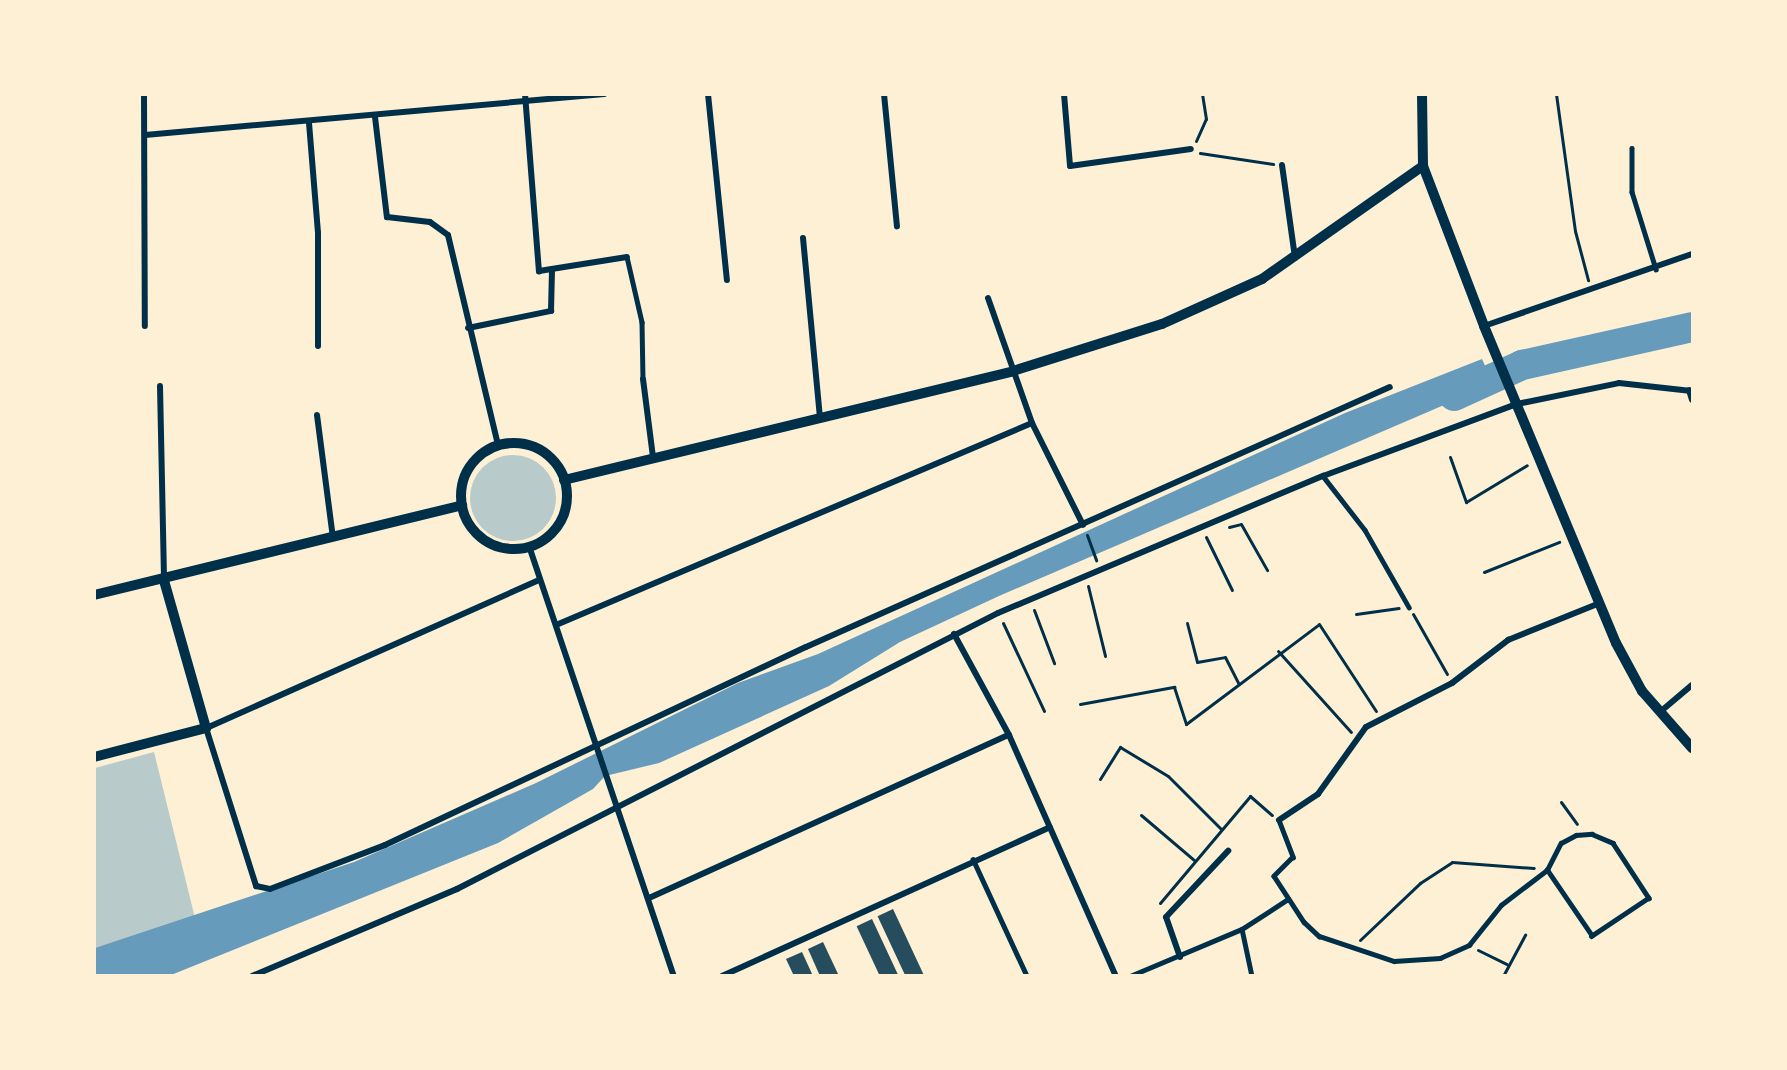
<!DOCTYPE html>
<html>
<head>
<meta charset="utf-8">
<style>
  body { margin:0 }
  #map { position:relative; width:1787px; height:1070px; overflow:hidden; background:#fdf0d5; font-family:Inter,sans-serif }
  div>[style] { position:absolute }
  .green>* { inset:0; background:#b9caca }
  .round { border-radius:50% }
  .water>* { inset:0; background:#669bbc }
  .river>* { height:30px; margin:-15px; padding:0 15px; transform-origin:15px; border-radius:15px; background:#669bbc }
  .building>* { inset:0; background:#264d5e; transform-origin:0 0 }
  .path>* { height:3px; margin:-1.5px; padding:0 1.5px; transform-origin:1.5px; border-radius:1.5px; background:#003049 }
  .service>* { height:4.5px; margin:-2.25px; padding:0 2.25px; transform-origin:2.25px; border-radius:2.25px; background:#003049 }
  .minor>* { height:6px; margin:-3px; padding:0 3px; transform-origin:3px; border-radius:3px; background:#003049 }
  .tertiary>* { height:10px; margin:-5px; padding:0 5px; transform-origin:5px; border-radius:5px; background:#003049 }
  .tertiary>.ring { margin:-5px; padding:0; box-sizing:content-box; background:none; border:10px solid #003049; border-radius:50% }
  span { translate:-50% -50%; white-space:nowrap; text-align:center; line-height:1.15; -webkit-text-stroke:4.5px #fdf0d5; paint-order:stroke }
  .frame { position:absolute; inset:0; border:96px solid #fdf0d5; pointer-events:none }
</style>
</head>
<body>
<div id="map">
  <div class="green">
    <div class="round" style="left:470px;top:455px;width:86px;height:86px"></div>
    <div style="clip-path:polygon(154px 752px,195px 918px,95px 948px,95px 768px)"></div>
  </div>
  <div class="water">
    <div style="clip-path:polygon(1482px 359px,1493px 384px,999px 596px,900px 642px,829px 686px,659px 763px,605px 776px,593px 789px,498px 843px,171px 975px,95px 976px,95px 948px,354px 862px,536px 783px,738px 683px,818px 654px,1345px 413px)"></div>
  </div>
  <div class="river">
    <div style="left:1454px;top:396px;width:75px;rotate:-24.5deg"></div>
    <div style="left:1522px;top:365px;width:174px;rotate:-12.6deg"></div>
  </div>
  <div class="building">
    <div style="left:893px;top:909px;width:74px;height:17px;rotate:65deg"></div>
    <div style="left:872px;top:919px;width:63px;height:17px;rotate:65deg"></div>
    <div style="clip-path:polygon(823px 942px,839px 976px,820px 976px,808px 949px)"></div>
    <div style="clip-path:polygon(802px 952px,813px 976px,794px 976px,786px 959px)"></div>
  </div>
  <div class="path">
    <div style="left:1556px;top:94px;width:138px;rotate:82.1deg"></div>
    <div style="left:1575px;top:231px;width:51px;rotate:75.1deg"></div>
    <div style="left:1196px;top:141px;width:24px;rotate:-66deg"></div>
    <div style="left:1206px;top:119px;width:25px;rotate:-99deg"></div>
    <div style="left:1200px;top:153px;width:74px;rotate:8.6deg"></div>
    <div style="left:1450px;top:457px;width:48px;rotate:70.4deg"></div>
    <div style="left:1466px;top:502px;width:71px;rotate:-31.2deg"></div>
    <div style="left:1229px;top:527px;width:12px;rotate:-14deg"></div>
    <div style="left:1241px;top:524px;width:53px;rotate:60.5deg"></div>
    <div style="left:1087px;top:535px;width:27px;rotate:70deg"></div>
    <div style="left:1206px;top:537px;width:59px;rotate:63.9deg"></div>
    <div style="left:1484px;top:572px;width:81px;rotate:-21.8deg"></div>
    <div style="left:1088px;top:586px;width:72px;rotate:76.3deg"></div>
    <div style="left:1034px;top:610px;width:57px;rotate:69.3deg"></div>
    <div style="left:1356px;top:614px;width:43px;rotate:-7.9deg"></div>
    <div style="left:1413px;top:614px;width:69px;rotate:60.5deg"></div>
    <div style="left:1003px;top:623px;width:97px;rotate:65deg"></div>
    <div style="left:1187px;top:623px;width:40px;rotate:75.6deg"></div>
    <div style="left:1197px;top:662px;width:28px;rotate:-10deg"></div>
    <div style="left:1225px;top:657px;width:29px;rotate:63deg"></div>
    <div style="left:1278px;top:651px;width:109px;rotate:48deg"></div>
    <div style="left:1080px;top:704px;width:96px;rotate:-10.3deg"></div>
    <div style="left:1174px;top:687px;width:39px;rotate:72deg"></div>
    <div style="left:1186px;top:724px;width:166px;rotate:-36.9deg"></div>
    <div style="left:1319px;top:624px;width:104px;rotate:56.8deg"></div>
    <div style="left:1100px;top:779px;width:38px;rotate:-58deg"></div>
    <div style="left:1120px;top:747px;width:56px;rotate:31.1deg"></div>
    <div style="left:1168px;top:776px;width:75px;rotate:45deg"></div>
    <div style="left:1561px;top:802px;width:27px;rotate:54deg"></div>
    <div style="left:1141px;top:815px;width:70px;rotate:40.3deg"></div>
    <div style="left:1160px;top:903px;width:140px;rotate:-49.9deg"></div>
    <div style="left:1250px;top:796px;width:29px;rotate:41deg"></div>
    <div style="left:1360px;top:940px;width:83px;rotate:-43.5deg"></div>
    <div style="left:1420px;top:883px;width:38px;rotate:-33deg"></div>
    <div style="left:1452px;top:862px;width:82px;rotate:4.2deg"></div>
    <div style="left:1478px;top:950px;width:32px;rotate:26deg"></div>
    <div style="left:1503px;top:976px;width:47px;rotate:-61.8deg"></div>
  </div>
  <div class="service">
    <div style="left:1632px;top:148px;width:44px;rotate:90deg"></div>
    <div style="left:1632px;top:192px;width:81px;rotate:72.7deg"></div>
    <div style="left:627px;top:257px;width:67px;rotate:77deg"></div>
    <div style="left:642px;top:322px;width:57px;rotate:89deg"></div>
    <div style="left:1323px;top:476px;width:68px;rotate:52.1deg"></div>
    <div style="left:1365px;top:530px;width:89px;rotate:60.3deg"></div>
    <div style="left:1279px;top:820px;width:40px;rotate:69deg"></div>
    <div style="left:1293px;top:857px;width:27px;rotate:135deg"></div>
    <div style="left:1274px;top:876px;width:55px;rotate:56.9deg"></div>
    <div style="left:1304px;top:922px;width:21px;rotate:43deg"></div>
    <div style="left:1319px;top:936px;width:79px;rotate:18.4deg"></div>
    <div style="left:1394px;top:961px;width:46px;rotate:-3.7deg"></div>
    <div style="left:1440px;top:958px;width:32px;rotate:-24deg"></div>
    <div style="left:1469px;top:945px;width:51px;rotate:-51.3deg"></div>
    <div style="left:1501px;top:905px;width:58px;rotate:-37.3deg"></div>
    <div style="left:1547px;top:870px;width:30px;rotate:-63deg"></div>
    <div style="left:1561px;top:843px;width:17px;rotate:-28deg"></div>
    <div style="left:1576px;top:835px;width:16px;rotate:-4deg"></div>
    <div style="left:1592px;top:834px;width:23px;rotate:23deg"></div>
    <div style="left:1613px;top:843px;width:66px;rotate:56.8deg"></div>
    <div style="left:1649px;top:898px;width:69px;rotate:146.3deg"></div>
    <div style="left:1592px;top:936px;width:80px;rotate:-124.3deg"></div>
    <div style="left:973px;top:859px;width:129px;rotate:65.2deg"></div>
    <div style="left:1242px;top:929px;width:48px;rotate:78deg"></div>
    <div style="left:1130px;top:976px;width:121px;rotate:-22.8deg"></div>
    <div style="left:1242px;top:929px;width:55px;rotate:-33.1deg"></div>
  </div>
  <div class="minor">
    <div style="left:144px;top:94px;width:232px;rotate:89.8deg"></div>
    <div style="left:525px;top:94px;width:178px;rotate:85.5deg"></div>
    <div style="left:539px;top:271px;width:89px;rotate:-9deg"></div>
    <div style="left:708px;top:94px;width:187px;rotate:84.2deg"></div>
    <div style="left:884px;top:94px;width:133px;rotate:84.4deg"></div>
    <div style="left:1064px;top:94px;width:72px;rotate:85.2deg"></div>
    <div style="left:1070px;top:166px;width:122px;rotate:-8deg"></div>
    <div style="left:375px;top:117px;width:101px;rotate:83.2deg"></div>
    <div style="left:387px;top:217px;width:43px;rotate:6.6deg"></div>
    <div style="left:430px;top:222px;width:22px;rotate:36deg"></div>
    <div style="left:448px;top:235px;width:216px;rotate:76.6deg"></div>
    <div style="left:309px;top:123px;width:110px;rotate:85.3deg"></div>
    <div style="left:318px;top:233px;width:113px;rotate:90deg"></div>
    <div style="left:145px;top:135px;width:461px;rotate:-5.1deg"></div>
    <div style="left:1282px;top:165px;width:94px;rotate:82deg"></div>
    <div style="left:803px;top:238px;width:180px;rotate:84.6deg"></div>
    <div style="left:988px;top:298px;width:133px;rotate:70.6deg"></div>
    <div style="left:1032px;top:423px;width:114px;rotate:63.4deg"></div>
    <div style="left:1484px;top:326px;width:220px;rotate:-19.1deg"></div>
    <div style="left:468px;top:328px;width:85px;rotate:-11.6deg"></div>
    <div style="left:551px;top:311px;width:42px;rotate:-88.6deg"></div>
    <div style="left:643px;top:379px;width:79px;rotate:82.7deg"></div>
    <div style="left:160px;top:386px;width:195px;rotate:88.8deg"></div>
    <div style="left:1689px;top:390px;width:10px;rotate:73deg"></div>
    <div style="left:317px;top:415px;width:124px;rotate:82.6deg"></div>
    <div style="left:529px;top:546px;width:454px;rotate:71.4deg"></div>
    <div style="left:539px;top:580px;width:364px;rotate:156deg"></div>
    <div style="left:206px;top:728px;width:166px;rotate:72.4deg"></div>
    <div style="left:256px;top:886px;width:14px;rotate:12deg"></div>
    <div style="left:270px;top:889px;width:123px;rotate:-20.9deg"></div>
    <div style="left:385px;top:845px;width:465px;rotate:-25.2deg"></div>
    <div style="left:806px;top:647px;width:639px;rotate:-24deg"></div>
    <div style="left:556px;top:625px;width:517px;rotate:-22.99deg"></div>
    <div style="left:954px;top:634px;width:115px;rotate:61.4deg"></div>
    <div style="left:1009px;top:735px;width:264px;rotate:66.1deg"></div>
    <div style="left:1660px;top:712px;width:42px;rotate:-40.2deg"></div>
    <div style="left:1279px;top:820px;width:47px;rotate:-33.7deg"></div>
    <div style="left:1318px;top:794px;width:82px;rotate:-54.4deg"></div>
    <div style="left:1366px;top:727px;width:97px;rotate:-27.1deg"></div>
    <div style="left:1452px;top:683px;width:71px;rotate:-37.5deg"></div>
    <div style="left:1508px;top:640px;width:99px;rotate:-21.9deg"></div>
    <div style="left:649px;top:898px;width:395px;rotate:-24.4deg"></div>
    <div style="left:1180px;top:957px;width:42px;rotate:-109.3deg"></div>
    <div style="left:1166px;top:917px;width:91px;rotate:-46.8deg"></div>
    <div style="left:252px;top:976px;width:223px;rotate:-23deg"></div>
    <div style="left:457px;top:889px;width:607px;rotate:-27.03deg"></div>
    <div style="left:998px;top:613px;width:353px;rotate:-22.9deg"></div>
    <div style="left:1323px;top:476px;width:207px;rotate:-20.4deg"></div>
    <div style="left:1517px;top:404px;width:104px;rotate:-11.6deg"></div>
    <div style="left:1619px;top:383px;width:73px;rotate:6.3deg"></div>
    <div style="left:722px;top:976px;width:360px;rotate:-24.4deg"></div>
  </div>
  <div class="tertiary">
    <div style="left:1422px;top:94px;width:72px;rotate:89.2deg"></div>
    <div style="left:1423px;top:166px;width:171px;rotate:69.1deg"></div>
    <div style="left:1484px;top:326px;width:343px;rotate:67.4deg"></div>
    <div style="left:1616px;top:643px;width:55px;rotate:61.6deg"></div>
    <div style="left:1642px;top:691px;width:76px;rotate:48.7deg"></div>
    <div class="ring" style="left:461px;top:443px;width:96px;height:96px"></div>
    <div style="left:564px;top:480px;width:462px;rotate:-13.6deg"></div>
    <div style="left:1013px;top:371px;width:156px;rotate:-17.5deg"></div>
    <div style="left:1162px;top:324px;width:110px;rotate:-24.2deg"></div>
    <div style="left:1262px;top:279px;width:197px;rotate:-35.1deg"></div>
    <div style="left:94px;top:595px;width:379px;rotate:-13.7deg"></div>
    <div style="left:94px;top:757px;width:116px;rotate:-14.5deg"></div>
    <div style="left:206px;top:728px;width:153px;rotate:-105.9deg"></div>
  </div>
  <div class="frame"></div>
</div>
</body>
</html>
